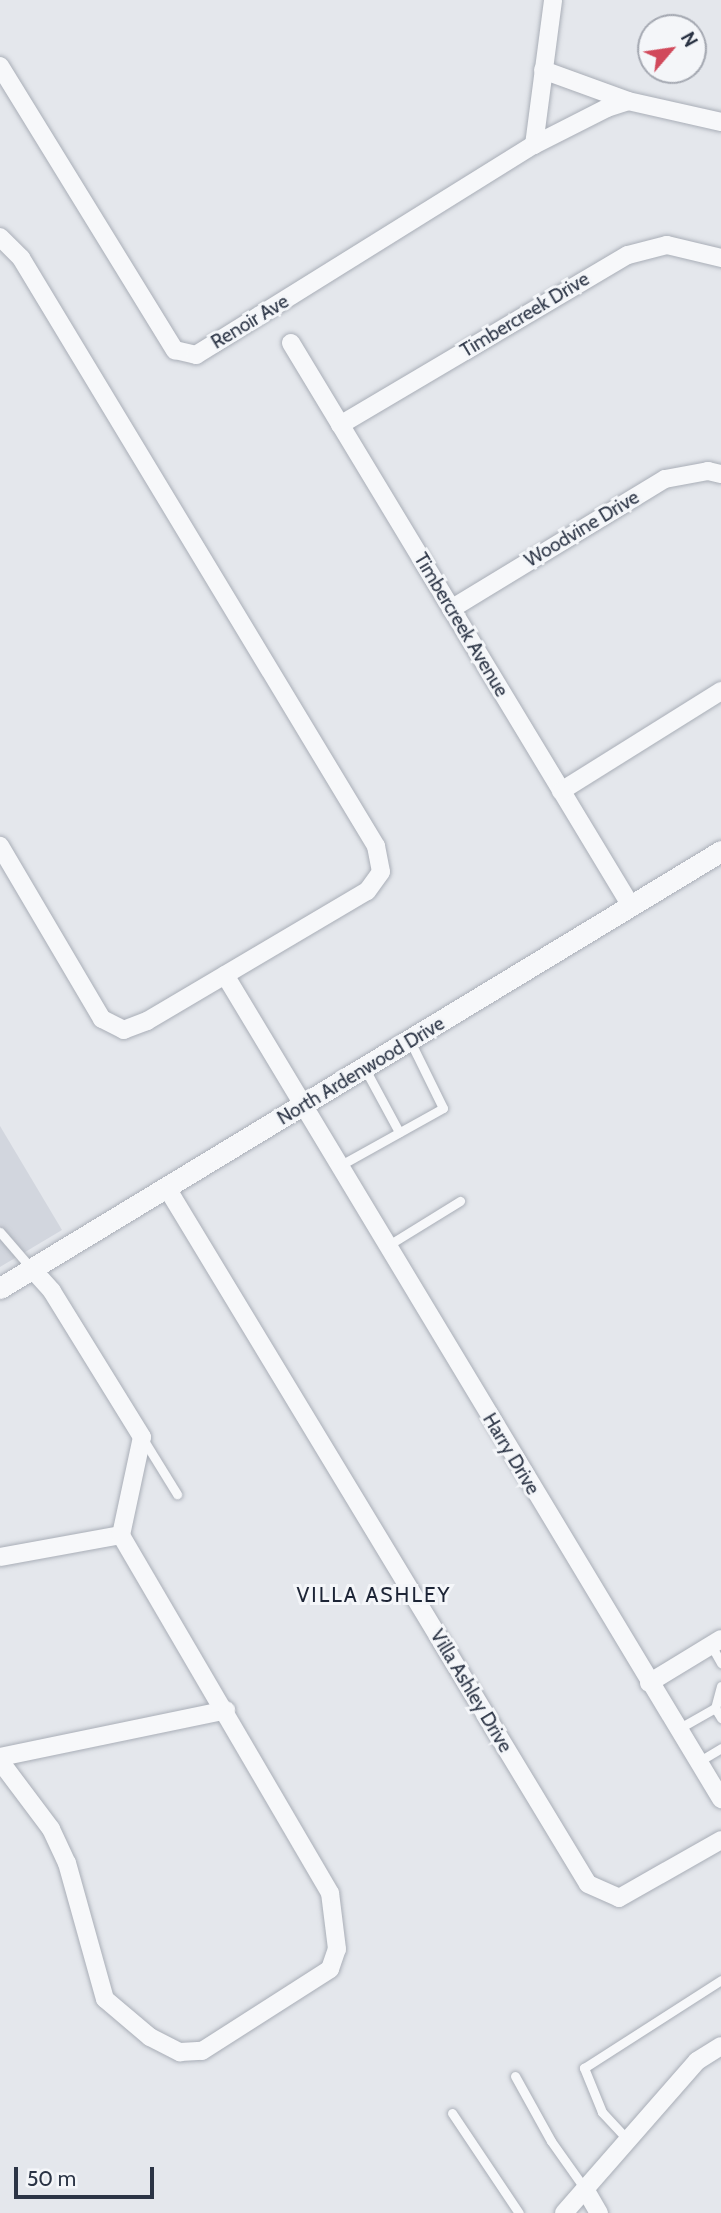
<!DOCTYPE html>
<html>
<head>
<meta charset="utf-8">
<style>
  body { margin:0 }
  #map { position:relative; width:721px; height:2213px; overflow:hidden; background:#e4e7ec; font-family:Cabin,sans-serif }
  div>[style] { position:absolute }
  .built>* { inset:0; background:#d2d6de }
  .roads { filter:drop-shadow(0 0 2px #a9aeb7) drop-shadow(0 0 2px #a9aeb7) }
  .service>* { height:9px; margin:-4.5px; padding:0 4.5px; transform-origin:4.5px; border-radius:4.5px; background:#f7f8fa }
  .minor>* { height:18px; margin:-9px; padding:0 9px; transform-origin:9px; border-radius:9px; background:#f7f8fa }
  .tertiary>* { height:21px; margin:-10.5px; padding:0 10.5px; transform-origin:10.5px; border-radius:10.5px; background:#f7f8fa }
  span { translate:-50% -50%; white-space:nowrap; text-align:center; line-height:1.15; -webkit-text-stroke:6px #f4f6f9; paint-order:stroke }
  .street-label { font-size:19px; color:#2b3445 }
  .neighbourhood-label { font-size:21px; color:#1d2536; letter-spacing:2px }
  .north { position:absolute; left:637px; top:14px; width:70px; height:70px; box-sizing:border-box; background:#f4f6f9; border:2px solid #a4a8b1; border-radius:50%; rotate:61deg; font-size:19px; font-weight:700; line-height:28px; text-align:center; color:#2b3445 }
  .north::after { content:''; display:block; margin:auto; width:24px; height:32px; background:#d1495b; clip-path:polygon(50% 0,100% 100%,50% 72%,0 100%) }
  .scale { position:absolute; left:14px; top:2167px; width:140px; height:32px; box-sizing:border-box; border:4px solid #2b3445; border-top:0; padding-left:9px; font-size:21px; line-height:24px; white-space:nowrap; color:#2b3445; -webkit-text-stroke:5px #f4f6f9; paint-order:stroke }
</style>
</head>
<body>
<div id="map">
  <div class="built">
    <div style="clip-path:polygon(0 1126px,62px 1230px,0 1267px)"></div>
  </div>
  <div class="roads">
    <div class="service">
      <div style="left:365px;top:1069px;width:72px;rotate:61.6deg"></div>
      <div style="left:339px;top:1166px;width:119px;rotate:-29.1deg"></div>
      <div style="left:443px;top:1108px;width:75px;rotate:-116.2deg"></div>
      <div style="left:0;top:1232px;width:48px;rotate:49.3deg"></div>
      <div style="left:387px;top:1246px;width:86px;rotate:-31.7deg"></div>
      <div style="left:143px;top:1439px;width:65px;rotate:58.3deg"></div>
      <div style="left:711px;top:1645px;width:21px;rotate:61deg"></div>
      <div style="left:721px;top:1686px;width:23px;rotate:105deg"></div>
      <div style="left:715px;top:1708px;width:12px;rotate:59deg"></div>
      <div style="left:678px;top:1729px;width:43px;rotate:-29.6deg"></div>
      <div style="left:698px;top:1762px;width:27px;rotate:-31deg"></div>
      <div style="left:515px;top:2076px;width:74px;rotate:61deg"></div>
      <div style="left:551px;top:2141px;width:59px;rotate:54.7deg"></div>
      <div style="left:452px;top:2113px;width:120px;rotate:56.2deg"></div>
      <div style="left:627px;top:2139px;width:37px;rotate:-133deg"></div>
      <div style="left:602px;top:2112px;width:48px;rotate:-112.2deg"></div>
      <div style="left:584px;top:2068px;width:163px;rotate:-32.7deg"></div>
    </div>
    <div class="minor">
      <div style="left:0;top:66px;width:334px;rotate:58.4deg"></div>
      <div style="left:175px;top:350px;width:22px;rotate:13deg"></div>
      <div style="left:196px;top:355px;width:398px;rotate:-31.9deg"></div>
      <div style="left:534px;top:145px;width:82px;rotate:-26.9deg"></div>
      <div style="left:607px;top:108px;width:22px;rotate:-18deg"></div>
      <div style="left:628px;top:101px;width:95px;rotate:12.7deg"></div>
      <div style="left:543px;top:70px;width:90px;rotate:20deg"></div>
      <div style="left:534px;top:145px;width:146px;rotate:-82.5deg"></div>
      <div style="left:0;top:237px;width:30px;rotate:45deg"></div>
      <div style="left:21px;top:258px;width:687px;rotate:58.88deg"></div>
      <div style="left:376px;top:846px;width:26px;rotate:79deg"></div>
      <div style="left:381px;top:872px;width:24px;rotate:126deg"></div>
      <div style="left:367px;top:891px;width:256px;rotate:149.4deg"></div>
      <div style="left:147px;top:1021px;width:25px;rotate:159deg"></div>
      <div style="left:124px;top:1030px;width:25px;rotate:-153deg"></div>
      <div style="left:102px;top:1019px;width:201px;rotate:-120.5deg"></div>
      <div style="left:291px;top:343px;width:658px;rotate:58.87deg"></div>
      <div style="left:340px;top:425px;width:334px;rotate:-30.6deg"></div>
      <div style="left:628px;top:255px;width:40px;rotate:-14.4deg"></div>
      <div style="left:667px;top:245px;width:56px;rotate:13.5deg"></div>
      <div style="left:451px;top:609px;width:250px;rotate:-31.3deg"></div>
      <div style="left:665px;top:479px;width:44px;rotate:-10.5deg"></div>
      <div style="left:708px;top:471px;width:13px;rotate:13deg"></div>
      <div style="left:561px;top:791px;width:189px;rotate:-32deg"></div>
      <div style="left:225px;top:975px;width:962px;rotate:58.95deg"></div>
      <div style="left:167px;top:1188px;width:813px;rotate:58.83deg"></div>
      <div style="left:588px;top:1884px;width:34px;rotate:24deg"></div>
      <div style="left:619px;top:1898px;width:117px;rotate:-29.6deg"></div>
      <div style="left:0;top:1557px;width:123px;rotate:-10.3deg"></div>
      <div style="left:649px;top:1683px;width:84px;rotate:-31.4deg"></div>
      <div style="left:0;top:1757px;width:231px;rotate:-11.7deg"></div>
      <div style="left:0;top:1761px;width:85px;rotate:53.1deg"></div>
      <div style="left:51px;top:1829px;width:38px;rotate:65deg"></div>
      <div style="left:67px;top:1863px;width:141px;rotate:74.4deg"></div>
      <div style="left:105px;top:1999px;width:59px;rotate:40.2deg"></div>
      <div style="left:150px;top:2037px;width:34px;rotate:27deg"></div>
      <div style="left:180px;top:2052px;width:22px;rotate:-3deg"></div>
      <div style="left:202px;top:2051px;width:152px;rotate:-32.6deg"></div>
      <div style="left:330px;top:1969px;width:21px;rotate:-71deg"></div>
      <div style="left:337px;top:1949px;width:56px;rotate:-97.1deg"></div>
      <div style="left:330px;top:1893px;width:415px;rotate:-120.3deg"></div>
      <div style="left:121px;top:1535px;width:100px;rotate:-77.9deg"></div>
      <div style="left:142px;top:1437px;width:172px;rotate:-121.7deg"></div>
      <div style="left:52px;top:1291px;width:30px;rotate:-132deg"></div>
      <div style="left:585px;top:2189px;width:28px;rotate:60deg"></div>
      <div style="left:564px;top:2213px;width:202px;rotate:-48.8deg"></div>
      <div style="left:697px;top:2061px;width:28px;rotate:-32deg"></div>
    </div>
    <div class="tertiary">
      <div style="left:0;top:1288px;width:843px;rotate:-31.22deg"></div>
    </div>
  </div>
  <div class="street-label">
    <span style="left:525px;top:315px;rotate:-31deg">Timbercreek Drive</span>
    <span style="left:250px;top:322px;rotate:-31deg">Renoir Ave</span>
    <span style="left:582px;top:529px;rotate:-31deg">Woodvine Drive</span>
    <span style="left:461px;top:625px;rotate:59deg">Timbercreek Avenue</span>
    <span style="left:361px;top:1071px;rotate:-31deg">North Ardenwood Drive</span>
    <span style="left:511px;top:1454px;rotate:59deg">Harry Drive</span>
    <span style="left:471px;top:1691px;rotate:59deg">Villa Ashley Drive</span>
  </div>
  <div class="neighbourhood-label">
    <span style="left:374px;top:1595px">VILLA ASHLEY</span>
  </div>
  <div class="north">N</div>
  <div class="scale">50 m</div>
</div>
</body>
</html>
